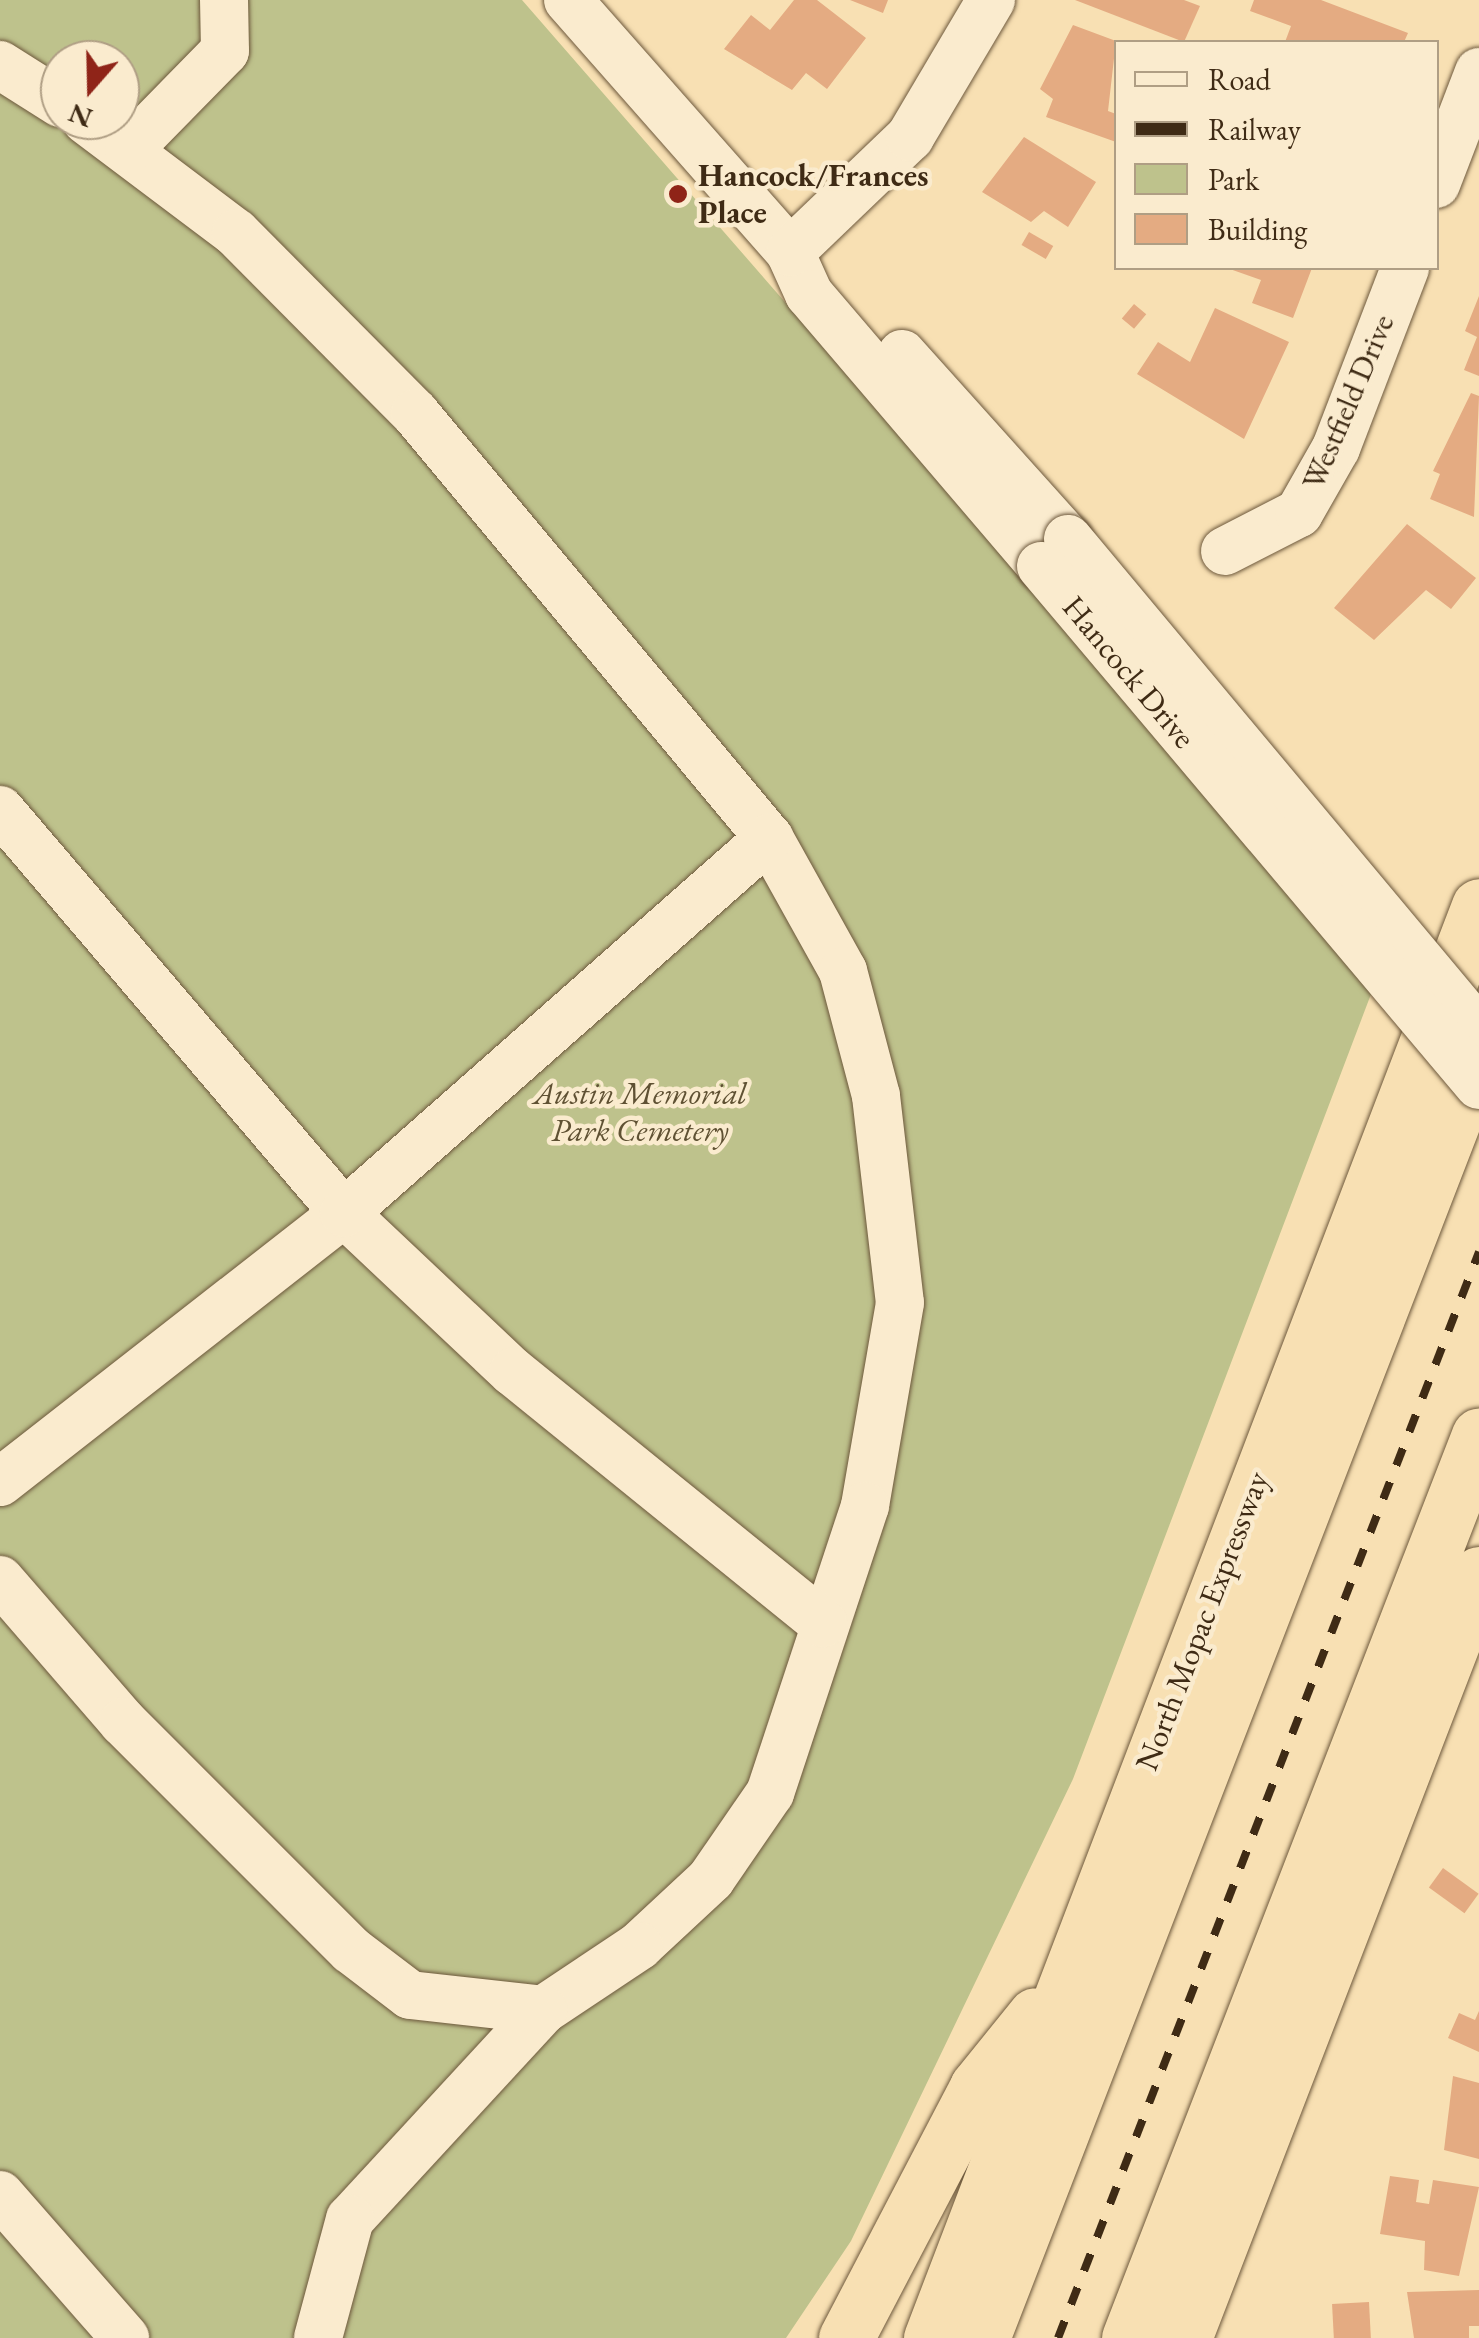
<!DOCTYPE html>
<html>
<head>
<meta charset="utf-8">
<style>
  body { margin:0 }
  #map { position:relative; width:1479px; height:2338px; overflow:hidden; background:#f8e0b3; font-family:"EB Garamond",serif }
  div>[style] { position:absolute }
  .green>* { inset:0; background:#bec28c }
  .building>* { inset:0; background:#e4ab82; transform-origin:0 0 }
  .roads { filter:drop-shadow(0 0 2px #6d583c) drop-shadow(0 0 2px #6d583c) }
  .minor>* { height:48px; margin:-24px; padding:0 24px; transform-origin:24px; border-radius:24px; background:#faebce }
  .highway>* { height:55px; margin:-27.5px; padding:0 27.5px; transform-origin:27.5px; border-radius:27.5px; background:#f8e0b3 }
  .rail>* { height:8px; margin-top:-4px; transform-origin:0; background:repeating-linear-gradient(90deg,#3f2b15 0 18px,transparent 0 36px) }
  .bridges { filter:drop-shadow(0 0 2px #6d583c) drop-shadow(0 0 2px #6d583c) }
  .minor-bridge>* { height:48px; margin:-24px; padding:0 24px; transform-origin:24px; border-radius:24px; background:#faebce }
  .dots>* { width:28px; height:28px; translate:-50% -50%; box-sizing:border-box; border:5px solid #faebce; border-radius:50% }
  span { translate:-50% -50%; white-space:nowrap; text-align:center; line-height:1.15; -webkit-text-stroke:9px #faebce; paint-order:stroke }
  .poi-label { font-size:32px; color:#3f2b15; font-weight:700 }
  .left { translate:0 -50%; text-align:left }
  .street-label { font-size:32px; color:#3f2b15 }
  .park-label { font-size:32px; color:#5f5133; font-style:italic }
  .legend { position:absolute; left:1114px; top:40px; width:325px; height:230px; box-sizing:border-box; background:#faebce; border:2px solid #af9e84; margin:0; padding:12px 18px; list-style:none; font-size:30px; color:#3f2b15 }
  .legend li { display:flex; align-items:center; gap:20px; height:50px }
  .legend b { width:50px; border:2px solid #af9e84 }
  .north { position:absolute; left:40px; top:40px; width:100px; height:100px; box-sizing:border-box; background:#faebce; border:2px solid #af9e84; border-radius:50%; rotate:200deg; font-size:28px; font-weight:700; line-height:40px; text-align:center; color:#3f2b15 }
  .north::after { content:''; display:block; margin:auto; width:35px; height:45px; background:#8f2418; clip-path:polygon(50% 0,100% 100%,50% 72%,0 100%) }
</style>
</head>
<body>
<div id="map">
  <div class="green">
    <div style="clip-path:polygon(evenodd,0 0,522px 0,1376px 981px,1073px 1779px,851px 2241px,786px 2338px,0 2338px,0 0,60px 60px,120px 60px,120px 120px,60px 120px,60px 60px)"></div>
  </div>
  <div class="building">
    <div style="clip-path:polygon(794px 0,817px 0,866px 38px,827px 89px,806px 73px,792px 90px,724px 49px,751px 15px,770px 30px)"></div>
    <div style="clip-path:polygon(850px 0,888px 0,883px 13px)"></div>
    <div style="clip-path:polygon(1075px 0,1184px 0,1200px 6px,1184px 42px)"></div>
    <div style="clip-path:polygon(1254px 0,1321px 0,1408px 33px,1404px 42px,1285px 42px,1291px 26px,1250px 11px)"></div>
    <div style="clip-path:polygon(1073px 25px,1116px 41px,1108px 111px,1116px 114px,1116px 142px,1046px 117px,1053px 99px,1040px 89px)"></div>
    <div style="clip-path:polygon(1024px 137px,1096px 182px,1068px 227px,1044px 211px,1031px 222px,982px 192px)"></div>
    <div style="left:1029px;top:232px;width:28px;height:15px;rotate:30deg"></div>
    <div style="clip-path:polygon(1227px 268px,1312px 268px,1293px 318px,1252px 303px,1261px 280px)"></div>
    <div style="clip-path:polygon(1479px 296px,1479px 376px,1464px 370px,1477px 337px,1465px 331px)"></div>
    <div style="left:1134px;top:304px;width:16px;height:19px;rotate:40deg"></div>
    <div style="clip-path:polygon(1215px 308px,1289px 342px,1244px 439px,1137px 374px,1158px 342px,1190px 362px)"></div>
    <div style="clip-path:polygon(1471px 393px,1479px 396px,1474px 517px,1430px 499px,1440px 474px,1433px 471px)"></div>
    <div style="clip-path:polygon(1407px 524px,1476px 578px,1451px 609px,1426px 590px,1374px 640px,1334px 608px)"></div>
    <div style="left:1443px;top:1868px;width:44px;height:24px;rotate:36deg"></div>
    <div style="clip-path:polygon(1479px 2011px,1479px 2052px,1448px 2038px,1459px 2013px,1475px 2020px)"></div>
    <div style="clip-path:polygon(1453px 2076px,1479px 2083px,1479px 2159px,1444px 2150px)"></div>
    <div style="clip-path:polygon(1390px 2176px,1419px 2180px,1416px 2202px,1429px 2204px,1433px 2180px,1479px 2187px,1459px 2276px,1424px 2270px,1425px 2241px,1380px 2234px)"></div>
    <div style="clip-path:polygon(1479px 2290px,1479px 2326px,1469px 2326px,1469px 2338px,1414px 2338px,1407px 2292px)"></div>
    <div style="left:1369px;top:2302px;width:36px;height:37px;rotate:87deg"></div>
  </div>
  <div class="roads">
    <div class="minor">
      <div style="left:568px;top:0;width:336px;rotate:48.6deg"></div>
      <div style="left:790px;top:252px;width:46px;rotate:65.7deg"></div>
      <div style="left:809px;top:294px;width:358px;rotate:49.5deg"></div>
      <div style="left:0;top:65px;width:71px;rotate:32.3deg"></div>
      <div style="left:86px;top:120px;width:188px;rotate:37deg"></div>
      <div style="left:236px;top:233px;width:254px;rotate:45.2deg"></div>
      <div style="left:415px;top:413px;width:553px;rotate:50.21deg"></div>
      <div style="left:769px;top:838px;width:152px;rotate:60.9deg"></div>
      <div style="left:843px;top:971px;width:129px;rotate:75.2deg"></div>
      <div style="left:876px;top:1096px;width:208px;rotate:83.4deg"></div>
      <div style="left:900px;top:1303px;width:206px;rotate:99.8deg"></div>
      <div style="left:865px;top:1506px;width:302px;rotate:108.3deg"></div>
      <div style="left:770px;top:1793px;width:104px;rotate:124.5deg"></div>
      <div style="left:711px;top:1879px;width:98px;rotate:137.1deg"></div>
      <div style="left:639px;top:1946px;width:115px;rotate:146.3deg"></div>
      <div style="left:543px;top:2010px;width:284px;rotate:132.7deg"></div>
      <div style="left:350px;top:2219px;width:123px;rotate:105.1deg"></div>
      <div style="left:129px;top:149px;width:137px;rotate:-45.6deg"></div>
      <div style="left:225px;top:51px;width:51px;rotate:-91.1deg"></div>
      <div style="left:1436px;top:184px;width:120px;rotate:-69deg"></div>
      <div style="left:790px;top:252px;width:166px;rotate:-43.8deg"></div>
      <div style="left:910px;top:137px;width:159px;rotate:-59.4deg"></div>
      <div style="left:902px;top:354px;width:249px;rotate:48.1deg"></div>
      <div style="left:1225px;top:551px;width:83px;rotate:-27.2deg"></div>
      <div style="left:1299px;top:513px;width:75px;rotate:-60.4deg"></div>
      <div style="left:1336px;top:448px;width:193px;rotate:-69deg"></div>
      <div style="left:0;top:810px;width:530px;rotate:49.52deg"></div>
      <div style="left:344px;top:1213px;width:232px;rotate:43.3deg"></div>
      <div style="left:513px;top:1372px;width:399px;rotate:39deg"></div>
      <div style="left:0;top:1482px;width:437px;rotate:-38deg"></div>
      <div style="left:344px;top:1213px;width:567px;rotate:-41.42deg"></div>
      <div style="left:0;top:1580px;width:188px;rotate:49.1deg"></div>
      <div style="left:123px;top:1722px;width:322px;rotate:45deg"></div>
      <div style="left:351px;top:1950px;width:74px;rotate:37.3deg"></div>
      <div style="left:410px;top:1995px;width:134px;rotate:6.4deg"></div>
      <div style="left:0;top:2195px;width:190px;rotate:48.8deg"></div>
    </div>
    <div class="highway">
      <div style="left:846px;top:2338px;width:283px;rotate:-62.4deg"></div>
      <div style="left:977px;top:2087px;width:92px;rotate:-51.1deg"></div>
      <div style="left:931px;top:2338px;width:1533px;rotate:-69.06deg"></div>
      <div style="left:982px;top:2338px;width:1377px;rotate:-68.84deg"></div>
      <div style="left:1129px;top:2338px;width:968px;rotate:-68.81deg"></div>
      <div style="left:1184px;top:2338px;width:819px;rotate:-68.89deg"></div>
    </div>
  </div>
  <div class="rail">
    <div style="left:1058px;top:2338px;width:1165px;rotate:-68.81deg"></div>
  </div>
  <div class="bridges">
    <div class="minor-bridge">
      <div style="left:1068px;top:539px;width:641px;rotate:50.13deg"></div>
      <div style="left:1041px;top:566px;width:679px;rotate:49.84deg"></div>
    </div>
  </div>
  <div class="dots">
    <div style="left:678px;top:194px;background:#8f2418"></div>
  </div>
  <div class="poi-label">
    <span class="left" style="left:698px;top:194px">Hancock/Frances<br>Place</span>
  </div>
  <div class="street-label">
    <span style="left:1348px;top:402px;rotate:-67deg">Westfield Drive</span>
    <span style="left:1129px;top:672px;rotate:50deg">Hancock Drive</span>
    <span style="left:1202px;top:1621px;rotate:-69deg">North Mopac Expressway</span>
  </div>
  <div class="park-label">
    <span style="left:640px;top:1112px">Austin Memorial<br>Park Cemetery</span>
  </div>
  <ul class="legend">
  <li><b style="height:12px;background:#faebce"></b>Road</li>
  <li><b style="height:12px;background:#3f2b15"></b>Railway</li>
  <li><b style="height:28px;background:#bec28c"></b>Park</li>
  <li><b style="height:28px;background:#e4ab82"></b>Building</li>
  </ul>
  <div class="north">N</div>
</div>
</body>
</html>
